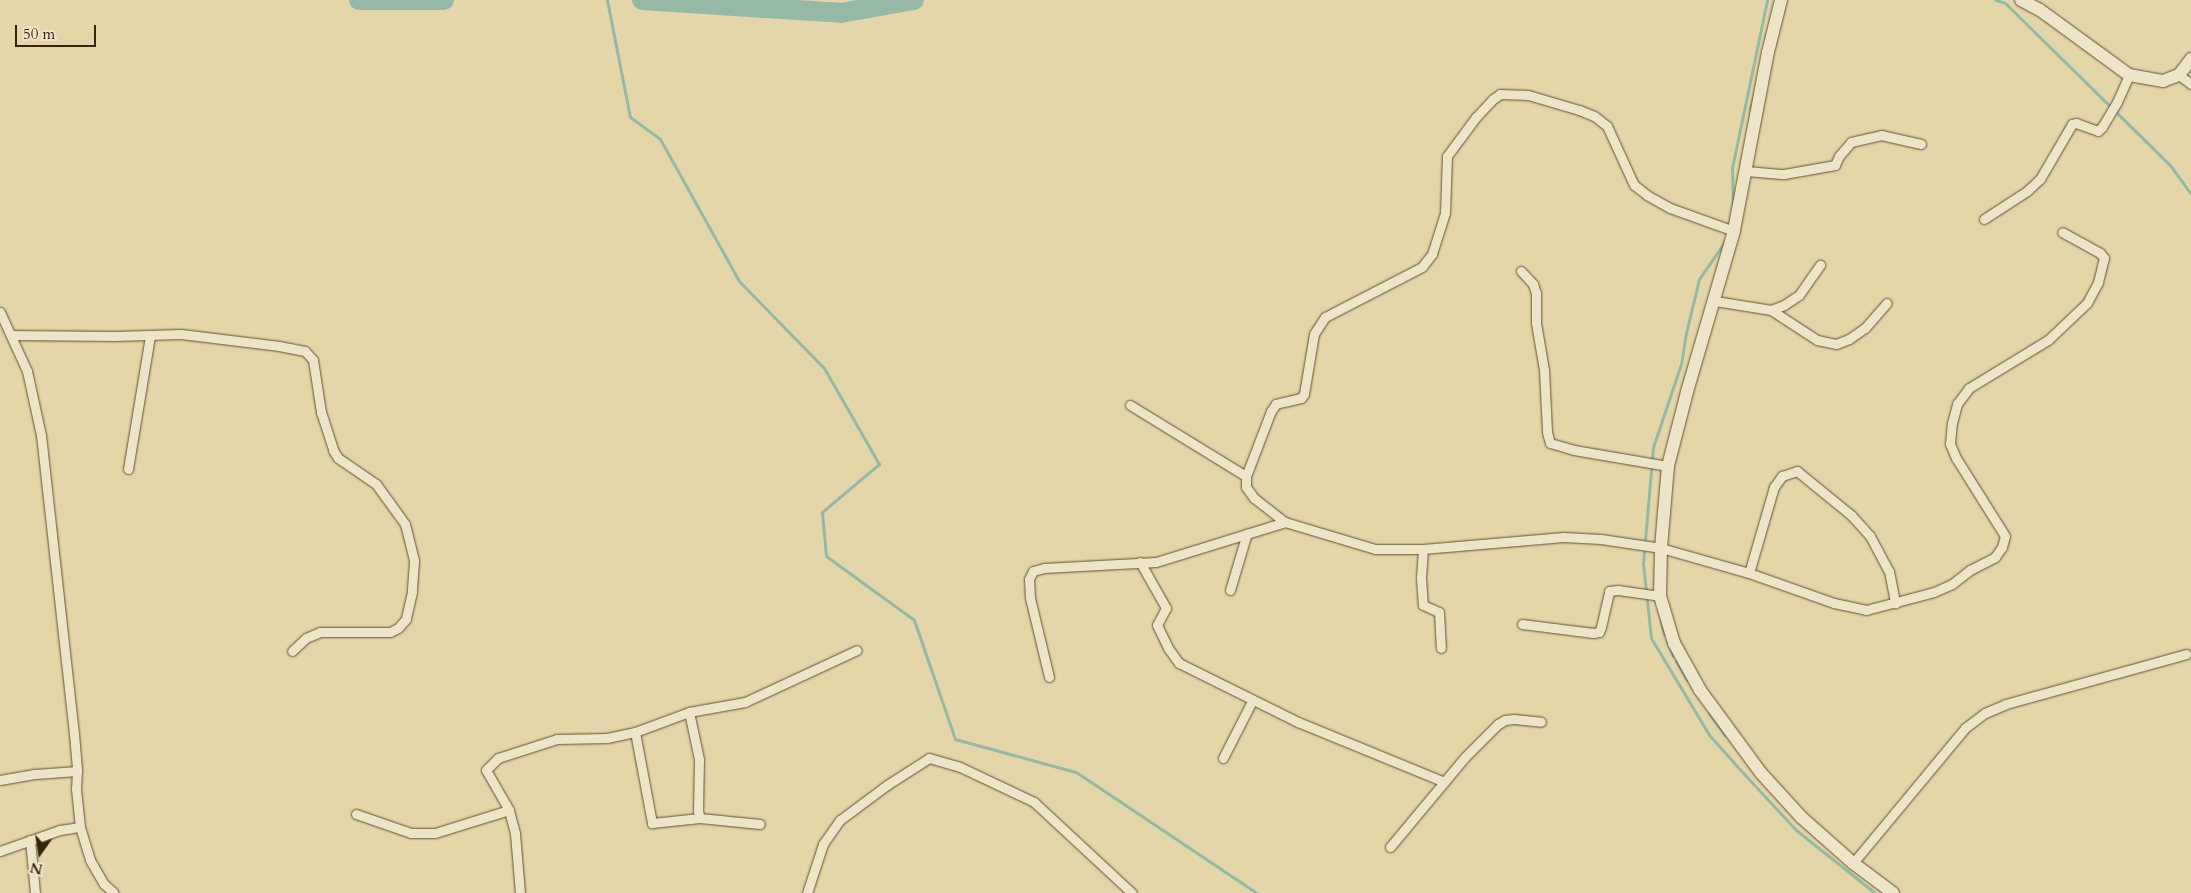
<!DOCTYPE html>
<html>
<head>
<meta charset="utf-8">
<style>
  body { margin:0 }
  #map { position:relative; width:2191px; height:893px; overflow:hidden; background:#e5d6a9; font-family:Cardo,serif }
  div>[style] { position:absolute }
  .stream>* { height:3px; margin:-1.5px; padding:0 1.5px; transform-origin:1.5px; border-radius:1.5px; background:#96b9a5 }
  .river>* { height:20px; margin:-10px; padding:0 10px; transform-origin:10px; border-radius:10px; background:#96b9a5 }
  .roads { filter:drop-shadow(0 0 1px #625032) drop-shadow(0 0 1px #625032) }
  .street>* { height:9px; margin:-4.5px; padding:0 4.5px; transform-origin:4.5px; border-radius:4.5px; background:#eee4c7 }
  .secondary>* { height:12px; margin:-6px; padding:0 6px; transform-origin:6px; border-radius:6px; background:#eee4c7 }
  span { translate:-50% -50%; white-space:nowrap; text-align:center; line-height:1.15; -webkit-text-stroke:4.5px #eee4c7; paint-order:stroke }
  .north { position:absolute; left:15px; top:828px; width:50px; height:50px; -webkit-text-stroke:4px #eee4c7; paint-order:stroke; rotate:193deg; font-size:14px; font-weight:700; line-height:20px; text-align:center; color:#36230a }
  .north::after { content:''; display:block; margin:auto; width:18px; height:22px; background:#36230a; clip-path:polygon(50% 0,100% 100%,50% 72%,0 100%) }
  .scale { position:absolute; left:15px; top:25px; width:81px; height:22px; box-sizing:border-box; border:2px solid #36230a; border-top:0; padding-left:6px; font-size:15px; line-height:18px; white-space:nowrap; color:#36230a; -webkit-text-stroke:4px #eee4c7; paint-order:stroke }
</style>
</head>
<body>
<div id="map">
  <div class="stream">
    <div style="left:607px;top:0;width:119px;rotate:78.9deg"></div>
    <div style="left:630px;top:117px;width:37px;rotate:36deg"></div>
    <div style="left:660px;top:139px;width:162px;rotate:60.9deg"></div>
    <div style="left:739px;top:281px;width:122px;rotate:45.7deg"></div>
    <div style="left:824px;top:368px;width:111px;rotate:60.2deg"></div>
    <div style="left:879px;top:464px;width:75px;rotate:139.9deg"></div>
    <div style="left:822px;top:512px;width:44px;rotate:84.8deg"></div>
    <div style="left:826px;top:556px;width:109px;rotate:36deg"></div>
    <div style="left:914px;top:620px;width:126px;rotate:71deg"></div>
    <div style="left:955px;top:739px;width:125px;rotate:15.3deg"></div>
    <div style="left:1076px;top:772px;width:218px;rotate:33.8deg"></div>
    <div style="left:1996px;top:0;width:9px;rotate:18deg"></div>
    <div style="left:2005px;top:3px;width:231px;rotate:44.5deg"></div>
    <div style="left:2170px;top:165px;width:36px;rotate:54deg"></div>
    <div style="left:1750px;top:109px;width:20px;rotate:-75deg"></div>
    <div style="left:1733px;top:208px;width:40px;rotate:-91.4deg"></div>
    <div style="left:1732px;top:168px;width:172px;rotate:-78.2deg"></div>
    <div style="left:1726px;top:240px;width:47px;rotate:124.7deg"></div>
    <div style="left:1699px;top:279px;width:56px;rotate:103.5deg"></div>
    <div style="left:1686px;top:333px;width:31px;rotate:99deg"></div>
    <div style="left:1681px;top:364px;width:88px;rotate:108.6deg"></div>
    <div style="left:1653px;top:447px;width:116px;rotate:94.9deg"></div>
    <div style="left:1643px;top:563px;width:75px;rotate:83.9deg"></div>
    <div style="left:1651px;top:638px;width:114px;rotate:59deg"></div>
    <div style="left:1710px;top:736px;width:36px;rotate:48deg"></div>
    <div style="left:1734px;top:763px;width:91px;rotate:47.2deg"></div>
    <div style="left:1796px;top:830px;width:101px;rotate:38.6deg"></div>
    <div style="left:1661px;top:621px;width:14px;rotate:78deg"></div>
    <div style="left:1667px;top:641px;width:16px;rotate:68deg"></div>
    <div style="left:1676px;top:661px;width:22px;rotate:60deg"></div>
    <div style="left:1709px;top:713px;width:27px;rotate:54deg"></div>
  </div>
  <div class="river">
    <div style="left:359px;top:0;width:85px"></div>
    <div style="left:642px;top:0;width:199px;rotate:3.7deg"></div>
    <div style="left:841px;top:13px;width:74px;rotate:-10.1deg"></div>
  </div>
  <div class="roads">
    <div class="street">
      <div style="left:2179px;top:75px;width:15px;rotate:37deg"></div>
      <div style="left:1746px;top:171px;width:38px;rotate:5deg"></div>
      <div style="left:1784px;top:174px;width:52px;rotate:-10deg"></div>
      <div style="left:1835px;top:165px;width:10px;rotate:-66deg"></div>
      <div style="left:1839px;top:156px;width:18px;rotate:-49deg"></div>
      <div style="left:1851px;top:142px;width:31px;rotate:-13deg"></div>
      <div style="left:1881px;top:135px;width:41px;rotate:12.7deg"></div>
      <div style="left:1984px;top:219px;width:51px;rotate:-33.1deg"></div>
      <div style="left:2027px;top:191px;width:18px;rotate:-43deg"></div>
      <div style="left:2040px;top:179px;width:64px;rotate:-59.8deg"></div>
      <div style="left:2072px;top:124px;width:4px;rotate:-14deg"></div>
      <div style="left:2076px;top:123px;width:23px;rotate:20deg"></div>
      <div style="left:2098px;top:131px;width:6px;rotate:-45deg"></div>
      <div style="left:2102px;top:127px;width:29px;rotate:-59deg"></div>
      <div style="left:2117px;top:102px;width:30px;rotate:-66deg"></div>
      <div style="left:1734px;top:231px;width:68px;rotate:-160.2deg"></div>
      <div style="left:1670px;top:208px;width:26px;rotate:-151deg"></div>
      <div style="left:1647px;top:195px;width:16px;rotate:-142deg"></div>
      <div style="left:1634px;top:185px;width:65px;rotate:-114.6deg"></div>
      <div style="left:1607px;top:126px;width:16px;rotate:-142deg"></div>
      <div style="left:1594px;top:116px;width:16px;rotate:-158deg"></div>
      <div style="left:1579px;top:110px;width:53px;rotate:-163.6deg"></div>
      <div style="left:1528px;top:95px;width:28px;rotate:-178deg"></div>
      <div style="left:1500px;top:94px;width:9px;rotate:144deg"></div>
      <div style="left:1493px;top:99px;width:25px;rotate:133deg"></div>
      <div style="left:1476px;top:117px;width:49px;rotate:126.6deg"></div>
      <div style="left:1447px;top:156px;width:57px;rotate:92deg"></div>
      <div style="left:1445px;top:213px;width:43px;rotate:107.6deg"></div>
      <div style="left:1432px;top:254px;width:16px;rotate:128deg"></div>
      <div style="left:1422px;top:267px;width:109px;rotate:152.7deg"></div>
      <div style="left:1325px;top:317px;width:20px;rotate:123deg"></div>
      <div style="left:1314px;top:334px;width:61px;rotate:99.5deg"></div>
      <div style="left:1304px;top:394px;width:5px;rotate:127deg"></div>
      <div style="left:1301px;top:398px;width:26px;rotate:167deg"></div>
      <div style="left:1276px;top:404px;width:9px;rotate:126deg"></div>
      <div style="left:1271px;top:411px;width:70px;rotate:111deg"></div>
      <div style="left:1246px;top:476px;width:11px;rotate:90deg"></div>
      <div style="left:1246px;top:487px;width:14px;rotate:54deg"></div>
      <div style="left:1254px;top:498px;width:39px;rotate:38deg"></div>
      <div style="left:1285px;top:522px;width:94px;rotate:16.7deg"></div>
      <div style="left:1375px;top:549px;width:48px"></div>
      <div style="left:1423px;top:549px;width:141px;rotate:-4.9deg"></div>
      <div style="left:1563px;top:537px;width:38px;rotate:3deg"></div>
      <div style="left:1601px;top:539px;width:61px;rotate:8.5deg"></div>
      <div style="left:1661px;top:548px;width:91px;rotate:15.9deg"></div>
      <div style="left:1749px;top:573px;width:90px;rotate:19.4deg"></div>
      <div style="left:1834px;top:603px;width:33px;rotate:12deg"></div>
      <div style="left:1866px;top:610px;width:70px;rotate:-14.8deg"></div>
      <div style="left:1934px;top:592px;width:20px;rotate:-24deg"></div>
      <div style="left:1952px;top:584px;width:23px;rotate:-38deg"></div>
      <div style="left:1970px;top:570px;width:28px;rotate:-27deg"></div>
      <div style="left:1995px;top:557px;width:12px;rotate:-55deg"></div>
      <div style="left:2002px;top:547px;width:11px;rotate:-75deg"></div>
      <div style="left:2005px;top:536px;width:92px;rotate:-122.1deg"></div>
      <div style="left:1956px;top:458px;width:15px;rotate:-113deg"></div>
      <div style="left:1950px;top:444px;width:21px;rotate:-85deg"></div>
      <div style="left:1952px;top:423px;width:20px;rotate:-75deg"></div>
      <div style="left:1957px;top:404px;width:20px;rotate:-53deg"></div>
      <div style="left:1969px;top:388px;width:92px;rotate:-31.3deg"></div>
      <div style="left:2048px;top:340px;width:54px;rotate:-43.5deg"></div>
      <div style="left:2087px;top:303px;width:24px;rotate:-62deg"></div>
      <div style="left:2098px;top:282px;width:25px;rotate:-76deg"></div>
      <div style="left:2104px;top:258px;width:6px;rotate:-129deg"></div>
      <div style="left:2100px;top:253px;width:43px;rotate:-151.1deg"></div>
      <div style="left:1521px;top:271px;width:18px;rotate:47deg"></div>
      <div style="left:1533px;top:284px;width:9px;rotate:72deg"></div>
      <div style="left:1536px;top:293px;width:30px;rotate:90deg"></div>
      <div style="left:1536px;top:323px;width:48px;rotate:80.3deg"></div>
      <div style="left:1544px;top:370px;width:62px;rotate:87.2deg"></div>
      <div style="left:1547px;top:432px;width:11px;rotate:75deg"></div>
      <div style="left:1550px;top:443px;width:25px;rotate:16deg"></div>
      <div style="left:1574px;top:450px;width:95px;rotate:9.7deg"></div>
      <div style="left:1715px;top:301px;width:57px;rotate:9.1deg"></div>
      <div style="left:1771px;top:310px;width:14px;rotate:-21deg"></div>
      <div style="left:1784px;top:305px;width:18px;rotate:-34deg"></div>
      <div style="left:1799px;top:295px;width:37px;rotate:-55deg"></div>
      <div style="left:1771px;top:310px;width:55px;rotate:33.1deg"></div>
      <div style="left:1817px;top:340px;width:19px;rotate:12deg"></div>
      <div style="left:1836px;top:344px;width:14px;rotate:-21deg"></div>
      <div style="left:1849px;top:339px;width:19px;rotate:-35deg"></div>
      <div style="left:1865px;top:328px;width:33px;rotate:-49deg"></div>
      <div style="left:0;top:312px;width:65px;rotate:65.4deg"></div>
      <div style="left:27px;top:371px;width:66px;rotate:77.7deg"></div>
      <div style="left:41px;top:435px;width:301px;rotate:83.7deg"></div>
      <div style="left:74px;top:734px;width:37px;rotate:85deg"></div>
      <div style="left:77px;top:771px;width:18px;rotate:93deg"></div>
      <div style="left:76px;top:789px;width:38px;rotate:84deg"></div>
      <div style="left:80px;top:827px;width:34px;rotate:73deg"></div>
      <div style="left:90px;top:860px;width:28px;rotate:60deg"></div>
      <div style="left:104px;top:884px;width:13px;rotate:42deg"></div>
      <div style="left:11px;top:335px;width:104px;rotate:0.6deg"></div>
      <div style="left:115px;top:336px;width:66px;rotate:-1.7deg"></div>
      <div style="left:181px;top:334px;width:99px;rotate:7deg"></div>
      <div style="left:279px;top:346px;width:26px;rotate:11deg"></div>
      <div style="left:305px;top:351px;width:12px;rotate:48deg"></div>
      <div style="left:313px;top:360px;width:53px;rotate:81.3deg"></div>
      <div style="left:321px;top:412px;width:40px;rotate:72deg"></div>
      <div style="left:333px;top:450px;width:9px;rotate:58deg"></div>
      <div style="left:338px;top:458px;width:46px;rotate:34.4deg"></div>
      <div style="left:376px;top:484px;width:49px;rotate:54.1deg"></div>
      <div style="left:405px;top:524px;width:38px;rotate:76deg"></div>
      <div style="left:414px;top:561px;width:31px;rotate:94deg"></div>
      <div style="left:412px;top:592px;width:28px;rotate:103deg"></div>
      <div style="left:406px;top:619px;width:12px;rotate:132deg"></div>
      <div style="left:398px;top:628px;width:9px;rotate:153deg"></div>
      <div style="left:390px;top:632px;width:70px;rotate:180deg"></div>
      <div style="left:320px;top:632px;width:15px;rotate:157deg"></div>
      <div style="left:306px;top:638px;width:19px;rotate:137deg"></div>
      <div style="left:1130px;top:405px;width:136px;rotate:31.5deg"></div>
      <div style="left:128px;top:469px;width:135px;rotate:-80.6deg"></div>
      <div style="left:1423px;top:549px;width:29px;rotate:94deg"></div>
      <div style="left:1421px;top:578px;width:27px;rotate:86deg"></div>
      <div style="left:1423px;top:605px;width:17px;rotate:24deg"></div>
      <div style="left:1439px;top:612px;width:36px;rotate:87deg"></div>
      <div style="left:1140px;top:562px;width:53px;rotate:60.5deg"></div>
      <div style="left:1166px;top:608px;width:19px;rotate:118deg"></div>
      <div style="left:1157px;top:625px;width:25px;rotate:64deg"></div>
      <div style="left:1168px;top:648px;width:19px;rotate:54deg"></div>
      <div style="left:1179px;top:663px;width:133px;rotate:26.4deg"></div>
      <div style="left:1298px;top:722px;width:158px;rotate:22.3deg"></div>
      <div style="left:1749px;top:573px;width:90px;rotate:-73.8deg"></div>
      <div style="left:1774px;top:487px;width:14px;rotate:-54deg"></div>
      <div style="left:1782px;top:476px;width:16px;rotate:-18deg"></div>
      <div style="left:1797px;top:471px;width:70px;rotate:39.2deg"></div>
      <div style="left:1851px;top:515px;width:28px;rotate:48deg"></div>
      <div style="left:1870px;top:536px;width:40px;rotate:62deg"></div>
      <div style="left:1889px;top:571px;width:33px;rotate:79deg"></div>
      <div style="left:1230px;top:590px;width:59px;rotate:-73.4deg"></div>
      <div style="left:1522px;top:624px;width:72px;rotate:7.2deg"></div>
      <div style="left:1593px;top:633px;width:6px;rotate:-9deg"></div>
      <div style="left:1599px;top:632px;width:5px;rotate:-68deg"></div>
      <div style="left:1601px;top:627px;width:37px;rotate:-77deg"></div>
      <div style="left:1609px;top:591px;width:9px;rotate:-6deg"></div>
      <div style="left:1618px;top:590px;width:42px;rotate:8.1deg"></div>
      <div style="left:1049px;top:677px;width:81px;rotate:-103.5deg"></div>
      <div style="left:1030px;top:598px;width:19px;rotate:-93deg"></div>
      <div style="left:1029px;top:579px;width:9px;rotate:-63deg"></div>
      <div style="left:1033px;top:571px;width:11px;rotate:-15deg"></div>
      <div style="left:1044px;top:568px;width:112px;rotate:-3.1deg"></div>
      <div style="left:1156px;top:562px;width:135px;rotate:-17.2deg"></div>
      <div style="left:689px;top:712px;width:48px;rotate:78deg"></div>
      <div style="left:699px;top:759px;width:52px;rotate:91.1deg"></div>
      <div style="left:698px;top:811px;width:7px;rotate:74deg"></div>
      <div style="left:700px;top:818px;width:60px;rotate:5.7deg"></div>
      <div style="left:635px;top:732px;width:93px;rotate:79.4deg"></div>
      <div style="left:652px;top:823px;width:48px;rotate:-5.9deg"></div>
      <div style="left:1223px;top:758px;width:64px;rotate:-63deg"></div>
      <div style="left:0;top:780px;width:36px;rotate:-10deg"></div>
      <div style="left:35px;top:774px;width:42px;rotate:-4.1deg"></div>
      <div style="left:356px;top:814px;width:58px;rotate:19.1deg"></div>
      <div style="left:411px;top:833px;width:24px"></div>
      <div style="left:435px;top:833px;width:77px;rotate:-17.3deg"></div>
      <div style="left:30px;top:840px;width:53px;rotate:84.6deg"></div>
      <div style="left:1390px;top:847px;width:117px;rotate:-50.2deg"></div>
      <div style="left:1465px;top:757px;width:47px;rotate:-45deg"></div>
      <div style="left:1498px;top:724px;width:8px;rotate:-30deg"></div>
      <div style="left:1505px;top:720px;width:9px;rotate:-6deg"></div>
      <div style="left:1514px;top:719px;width:27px;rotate:6deg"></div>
      <div style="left:0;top:851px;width:64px;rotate:-19.3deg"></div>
      <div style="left:60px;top:830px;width:20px;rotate:-9deg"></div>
      <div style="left:1853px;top:863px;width:175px;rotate:-50.3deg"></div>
      <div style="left:1965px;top:728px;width:25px;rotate:-37deg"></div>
      <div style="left:1985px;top:713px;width:23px;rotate:-23deg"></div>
      <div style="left:2006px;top:704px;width:187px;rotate:-15.5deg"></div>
      <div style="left:520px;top:893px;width:60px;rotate:-94.8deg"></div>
      <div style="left:515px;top:833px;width:24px;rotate:-105deg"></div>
      <div style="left:509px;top:810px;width:46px;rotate:-119.9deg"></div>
      <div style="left:486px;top:770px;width:17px;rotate:-45deg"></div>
      <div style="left:498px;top:758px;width:62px;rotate:-17.9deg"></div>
      <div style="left:557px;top:739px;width:50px;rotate:-1.1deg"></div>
      <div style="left:607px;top:738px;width:29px;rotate:-12deg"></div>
      <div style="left:635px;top:732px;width:58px;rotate:-20.3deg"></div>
      <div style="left:689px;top:712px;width:57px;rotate:-10.1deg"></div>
      <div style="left:745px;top:702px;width:123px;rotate:-24.9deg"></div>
      <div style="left:807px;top:893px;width:52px;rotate:-71.9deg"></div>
      <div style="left:823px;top:844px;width:29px;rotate:-55deg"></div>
      <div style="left:840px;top:820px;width:59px;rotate:-36.7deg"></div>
      <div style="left:887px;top:785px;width:50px;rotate:-32.7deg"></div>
      <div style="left:929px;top:758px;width:32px;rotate:16deg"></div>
      <div style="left:960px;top:767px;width:82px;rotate:25.3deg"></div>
      <div style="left:1034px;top:802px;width:134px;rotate:42.9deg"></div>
    </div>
    <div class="secondary">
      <div style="left:1781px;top:0;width:54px;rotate:104deg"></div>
      <div style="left:1768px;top:52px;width:182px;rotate:100.8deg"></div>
      <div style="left:1734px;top:231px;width:168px;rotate:106.3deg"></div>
      <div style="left:1687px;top:392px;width:76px;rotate:104.4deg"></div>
      <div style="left:1668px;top:466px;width:82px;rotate:94.9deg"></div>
      <div style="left:1661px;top:548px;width:48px;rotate:91.2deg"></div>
      <div style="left:1660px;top:596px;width:49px;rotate:73.4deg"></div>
      <div style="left:1674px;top:643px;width:54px;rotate:61deg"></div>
      <div style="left:1700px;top:690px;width:103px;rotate:53.7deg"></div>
      <div style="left:1761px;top:773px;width:59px;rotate:47.7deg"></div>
      <div style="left:1801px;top:817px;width:69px;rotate:41.5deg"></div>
      <div style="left:1853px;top:863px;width:50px;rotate:36.9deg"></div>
      <div style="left:2021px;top:0;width:21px;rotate:28deg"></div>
      <div style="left:2040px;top:10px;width:110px;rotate:36.1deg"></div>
      <div style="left:2129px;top:75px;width:35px;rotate:10deg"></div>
      <div style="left:2163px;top:81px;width:17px;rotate:-21deg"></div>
      <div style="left:2179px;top:75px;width:20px;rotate:-53deg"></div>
    </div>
  </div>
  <div class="north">N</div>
  <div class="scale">50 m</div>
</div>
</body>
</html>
